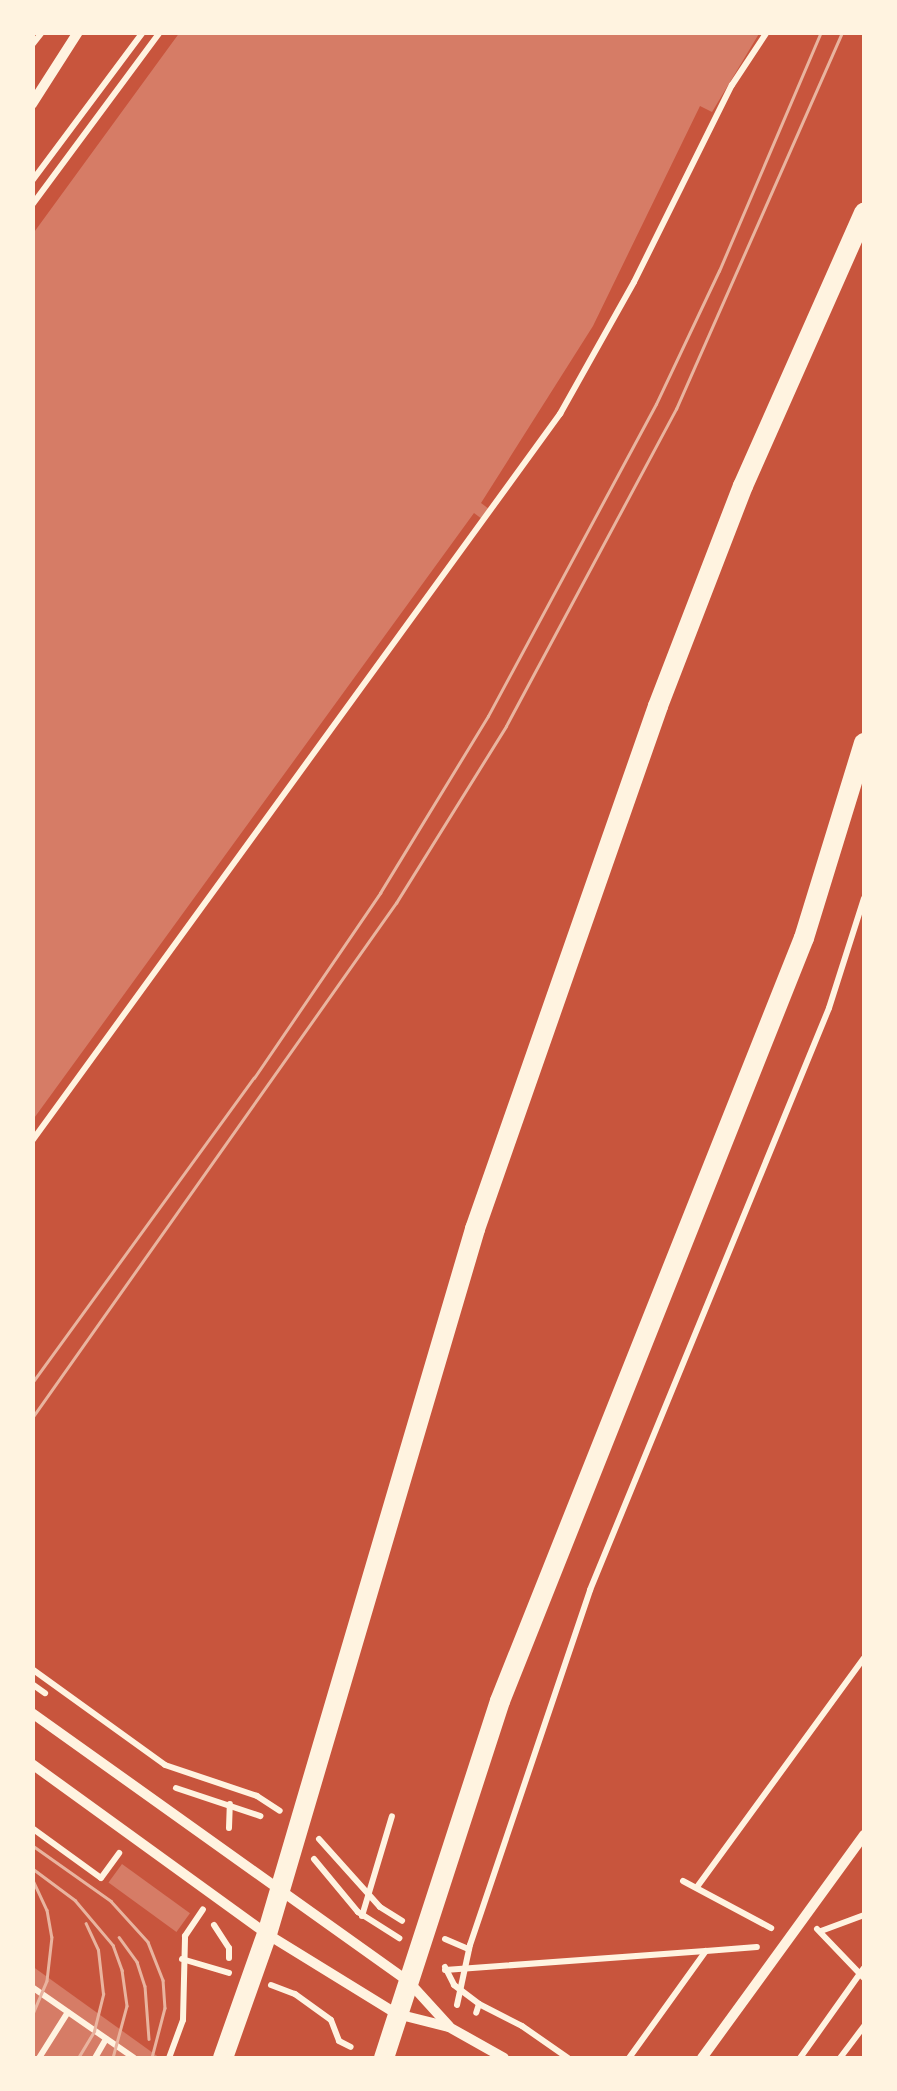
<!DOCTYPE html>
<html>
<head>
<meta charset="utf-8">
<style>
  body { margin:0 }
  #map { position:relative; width:897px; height:2091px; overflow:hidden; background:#c8553d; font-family:Cabin,sans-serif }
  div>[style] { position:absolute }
  .building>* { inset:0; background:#d67c66; transform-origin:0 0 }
  .path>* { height:6px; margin:-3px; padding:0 3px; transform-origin:3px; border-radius:3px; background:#fff3e0 }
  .minor>* { height:10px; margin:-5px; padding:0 5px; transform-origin:5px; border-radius:5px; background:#fff3e0 }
  .secondary>* { height:20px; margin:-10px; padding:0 10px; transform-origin:10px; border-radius:10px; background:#fff3e0 }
  .tram>* { height:2.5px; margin:-1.25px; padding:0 1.25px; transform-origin:1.25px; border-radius:1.25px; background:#e9b49f }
  span { translate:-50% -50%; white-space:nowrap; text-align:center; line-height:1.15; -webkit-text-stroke:8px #fff3e0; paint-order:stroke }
  .frame { position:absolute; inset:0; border:35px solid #fff3e0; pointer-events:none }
</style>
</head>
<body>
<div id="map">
  <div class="building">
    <div style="clip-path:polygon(180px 32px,760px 32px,712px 112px,700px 106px,593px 326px,481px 503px,489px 509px,482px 519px,474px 513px,32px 1121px,32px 235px)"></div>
    <div style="left:122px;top:1864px;width:84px;height:23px;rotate:36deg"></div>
    <div style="clip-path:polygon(32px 1966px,160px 2058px,32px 2058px)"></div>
  </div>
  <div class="path">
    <div style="left:32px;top:45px;width:16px;rotate:-52deg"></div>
    <div style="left:32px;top:181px;width:186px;rotate:-53.3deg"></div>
    <div style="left:32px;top:205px;width:215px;rotate:-53.5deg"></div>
    <div style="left:32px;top:1141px;width:899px;rotate:-54.01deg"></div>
    <div style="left:560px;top:414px;width:151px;rotate:-60.7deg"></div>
    <div style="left:634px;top:282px;width:220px;rotate:-63.6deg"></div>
    <div style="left:732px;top:85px;width:64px;rotate:-56.6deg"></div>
    <div style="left:32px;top:1669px;width:164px;rotate:35.8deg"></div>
    <div style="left:165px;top:1765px;width:97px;rotate:18.6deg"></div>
    <div style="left:257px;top:1796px;width:27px;rotate:33deg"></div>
    <div style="left:32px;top:1684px;width:16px;rotate:35deg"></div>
    <div style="left:176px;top:1788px;width:89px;rotate:18.4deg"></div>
    <div style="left:32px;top:1828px;width:85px;rotate:35.9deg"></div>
    <div style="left:101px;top:1878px;width:31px;rotate:-54deg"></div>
    <div style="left:229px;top:1828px;width:24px;rotate:-88deg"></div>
    <div style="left:319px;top:1839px;width:91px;rotate:48.1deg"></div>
    <div style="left:380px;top:1907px;width:26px;rotate:32deg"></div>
    <div style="left:314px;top:1859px;width:69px;rotate:50.3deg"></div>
    <div style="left:358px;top:1912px;width:49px;rotate:32.4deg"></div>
    <div style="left:683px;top:1881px;width:100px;rotate:28.1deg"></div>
    <div style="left:697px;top:1887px;width:283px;rotate:-53.9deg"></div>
    <div style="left:362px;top:1916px;width:104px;rotate:-73.3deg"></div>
    <div style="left:214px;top:1925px;width:27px;rotate:57deg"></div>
    <div style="left:229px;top:1948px;width:10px;rotate:90deg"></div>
    <div style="left:817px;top:1929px;width:68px;rotate:46.2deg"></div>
    <div style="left:821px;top:1931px;width:46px;rotate:-20.4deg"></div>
    <div style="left:445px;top:1939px;width:26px;rotate:23deg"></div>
    <div style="left:182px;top:1959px;width:49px;rotate:16.6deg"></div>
    <div style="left:445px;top:1967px;width:20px;rotate:63deg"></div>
    <div style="left:454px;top:1985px;width:31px;rotate:37deg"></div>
    <div style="left:479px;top:2004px;width:9px;rotate:108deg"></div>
    <div style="left:445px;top:1970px;width:261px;rotate:-4.2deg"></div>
    <div style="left:271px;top:1985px;width:26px;rotate:21deg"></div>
    <div style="left:295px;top:1994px;width:44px;rotate:35.8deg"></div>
    <div style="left:331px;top:2020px;width:22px;rotate:69deg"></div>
    <div style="left:339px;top:2041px;width:13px;rotate:27deg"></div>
    <div style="left:32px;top:1987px;width:124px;rotate:34.8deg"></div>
    <div style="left:479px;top:2004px;width:48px;rotate:27.1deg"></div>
    <div style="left:522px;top:2026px;width:56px;rotate:34.8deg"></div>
    <div style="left:457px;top:2005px;width:61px;rotate:-77.8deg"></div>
    <div style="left:470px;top:1945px;width:375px;rotate:-71.3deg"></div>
    <div style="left:590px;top:1590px;width:629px;rotate:-67.67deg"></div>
    <div style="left:829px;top:1008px;width:115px;rotate:-72.3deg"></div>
    <div style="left:39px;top:2058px;width:54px;rotate:-57.8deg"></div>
    <div style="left:95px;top:2058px;width:22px;rotate:-60deg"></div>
    <div style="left:169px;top:2058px;width:40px;rotate:-69.8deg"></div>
    <div style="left:183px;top:2020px;width:84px;rotate:-88.6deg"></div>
    <div style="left:185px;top:1936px;width:32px;rotate:-56deg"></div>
    <div style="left:629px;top:2058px;width:132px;rotate:-54.3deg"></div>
    <div style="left:706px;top:1951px;width:51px;rotate:-4.5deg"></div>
    <div style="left:800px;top:2058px;width:110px;rotate:-54.6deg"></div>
    <div style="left:840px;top:2058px;width:40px;rotate:-53deg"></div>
  </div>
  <div class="minor">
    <div style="left:32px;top:104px;width:85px;rotate:-57.4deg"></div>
    <div style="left:32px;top:1713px;width:462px;rotate:35.5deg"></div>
    <div style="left:408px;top:1981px;width:61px;rotate:47.7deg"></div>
    <div style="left:32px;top:1764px;width:290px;rotate:35.9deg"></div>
    <div style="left:267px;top:1934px;width:153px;rotate:31.6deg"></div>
    <div style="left:397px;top:2014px;width:54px;rotate:14deg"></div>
    <div style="left:449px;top:2027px;width:63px;rotate:29.4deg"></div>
    <div style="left:702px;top:2058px;width:276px;rotate:-54deg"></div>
  </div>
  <div class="secondary">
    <div style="left:223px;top:2058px;width:132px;rotate:-70.5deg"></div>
    <div style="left:267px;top:1934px;width:735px;rotate:-73.56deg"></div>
    <div style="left:475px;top:1229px;width:554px;rotate:-70.71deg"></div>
    <div style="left:658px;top:706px;width:236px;rotate:-68.9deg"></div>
    <div style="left:743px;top:486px;width:299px;rotate:-66.1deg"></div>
    <div style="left:384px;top:2058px;width:375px;rotate:-72deg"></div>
    <div style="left:500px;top:1701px;width:821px;rotate:-68.28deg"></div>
    <div style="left:804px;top:938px;width:204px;rotate:-72.9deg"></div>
  </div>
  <div class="tram">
    <div style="left:32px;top:1383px;width:377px;rotate:-54deg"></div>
    <div style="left:254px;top:1078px;width:224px;rotate:-55.7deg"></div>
    <div style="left:380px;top:893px;width:207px;rotate:-58.6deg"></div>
    <div style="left:488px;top:716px;width:354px;rotate:-61.7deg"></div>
    <div style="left:656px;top:404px;width:147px;rotate:-64.7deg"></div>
    <div style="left:719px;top:271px;width:260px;rotate:-66.9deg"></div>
    <div style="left:32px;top:1418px;width:631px;rotate:-54.75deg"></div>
    <div style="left:396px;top:903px;width:208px;rotate:-58.1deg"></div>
    <div style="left:506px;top:726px;width:360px;rotate:-61.8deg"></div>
    <div style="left:676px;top:409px;width:412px;rotate:-66.2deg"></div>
    <div style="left:32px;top:1845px;width:97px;rotate:35.3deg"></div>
    <div style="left:111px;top:1901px;width:55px;rotate:47.9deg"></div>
    <div style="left:148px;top:1942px;width:41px;rotate:68.5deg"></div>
    <div style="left:163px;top:1980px;width:28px;rotate:86deg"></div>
    <div style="left:165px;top:2008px;width:52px;rotate:104.6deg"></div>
    <div style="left:32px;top:1868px;width:54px;rotate:36.7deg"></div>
    <div style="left:75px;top:1900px;width:59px;rotate:49.8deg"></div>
    <div style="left:113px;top:1945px;width:27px;rotate:70deg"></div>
    <div style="left:122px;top:1970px;width:36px;rotate:82deg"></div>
    <div style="left:127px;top:2006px;width:54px;rotate:105.1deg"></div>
    <div style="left:32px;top:1878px;width:35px;rotate:65deg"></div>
    <div style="left:47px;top:1910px;width:27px;rotate:80deg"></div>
    <div style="left:52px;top:1937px;width:44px;rotate:96.5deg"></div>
    <div style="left:47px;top:1981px;width:38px;rotate:113deg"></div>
    <div style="left:119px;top:1937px;width:31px;rotate:54deg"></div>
    <div style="left:137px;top:1962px;width:25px;rotate:72deg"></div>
    <div style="left:145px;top:1986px;width:53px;rotate:85.7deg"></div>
    <div style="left:78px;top:2058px;width:31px;rotate:-59deg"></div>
    <div style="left:94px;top:2031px;width:38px;rotate:-76deg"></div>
    <div style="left:103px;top:1994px;width:44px;rotate:-96.5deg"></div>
    <div style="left:98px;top:1950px;width:29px;rotate:-115deg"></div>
  </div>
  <div class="frame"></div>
</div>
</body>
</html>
